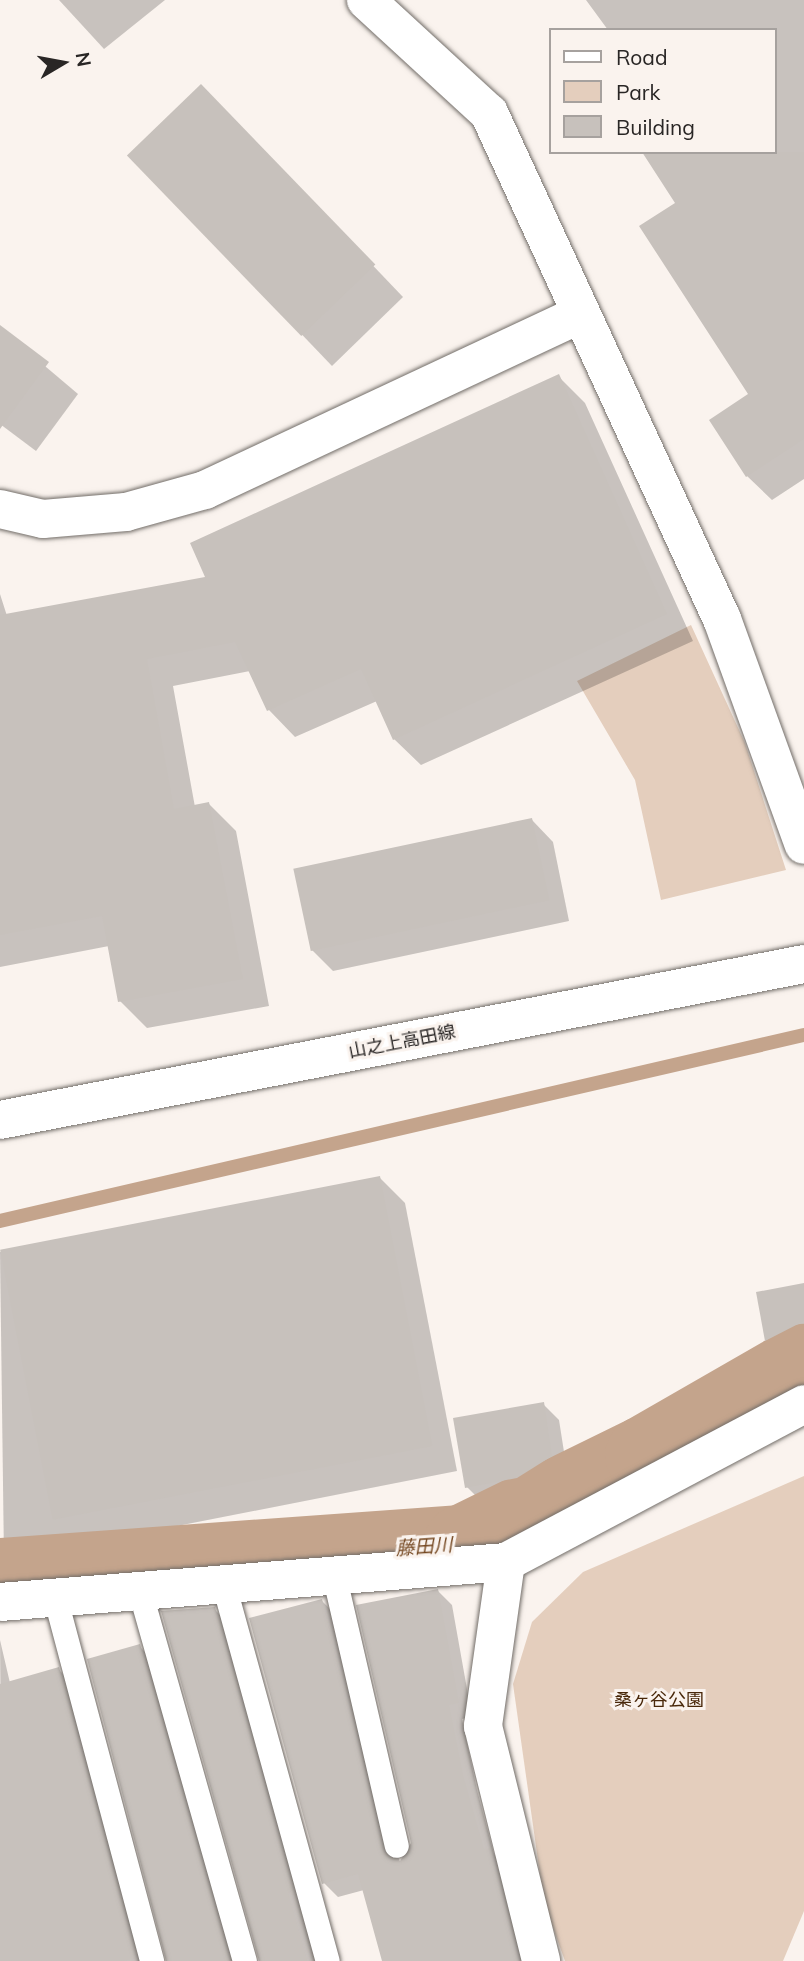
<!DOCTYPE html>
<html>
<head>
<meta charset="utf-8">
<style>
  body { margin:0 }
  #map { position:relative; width:804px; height:1961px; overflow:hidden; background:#faf3ee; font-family:Mulish,"Noto Sans JP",sans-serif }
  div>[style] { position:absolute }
  .green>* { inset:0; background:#e4cebd }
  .shadow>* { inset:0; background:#0003 }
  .stream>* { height:14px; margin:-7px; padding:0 7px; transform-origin:7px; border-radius:7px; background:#c4a48c }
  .river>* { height:79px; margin:-39.5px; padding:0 39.5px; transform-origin:39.5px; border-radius:39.5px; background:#c4a48c }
  .building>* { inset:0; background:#c7c1bc; transform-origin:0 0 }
  .roads { filter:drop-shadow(0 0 2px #726d68) drop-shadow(0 0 2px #726d68) }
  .service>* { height:24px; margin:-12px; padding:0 12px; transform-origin:12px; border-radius:12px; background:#fff }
  .minor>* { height:38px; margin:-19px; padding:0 19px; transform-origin:19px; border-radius:19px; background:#fff }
  .tertiary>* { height:38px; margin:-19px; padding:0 19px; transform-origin:19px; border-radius:19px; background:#fff }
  span { translate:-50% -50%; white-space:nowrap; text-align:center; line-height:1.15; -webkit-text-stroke:6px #faf3ee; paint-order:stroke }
  .street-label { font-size:18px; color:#292625 }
  .park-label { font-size:18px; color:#49280a }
  .water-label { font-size:19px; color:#744720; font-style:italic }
  .legend { position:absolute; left:549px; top:28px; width:228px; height:126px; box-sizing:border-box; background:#faf3ee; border:2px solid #a6a19e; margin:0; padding:9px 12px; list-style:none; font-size:21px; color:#292625 }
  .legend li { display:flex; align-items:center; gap:14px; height:35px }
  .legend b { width:35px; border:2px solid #a6a19e }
  .north { position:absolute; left:28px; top:28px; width:70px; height:70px; -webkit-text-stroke:5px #faf3ee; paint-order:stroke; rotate:80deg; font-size:19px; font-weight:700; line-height:28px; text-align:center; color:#292625 }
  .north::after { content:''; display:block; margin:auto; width:24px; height:32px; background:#292625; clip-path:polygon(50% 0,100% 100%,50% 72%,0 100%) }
</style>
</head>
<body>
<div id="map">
  <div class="green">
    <div style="clip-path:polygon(691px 625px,745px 743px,786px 870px,661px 900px,635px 780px,577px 681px)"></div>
    <div style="clip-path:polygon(804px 1476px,804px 1911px,783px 1961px,565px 1961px,544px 1903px,513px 1684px,532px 1622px,583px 1572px)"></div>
  </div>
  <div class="shadow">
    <div style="clip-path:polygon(59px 0,165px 0,104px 49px)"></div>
    <div style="clip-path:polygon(586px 0,804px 0,804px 479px,772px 500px,747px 476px,774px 152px,774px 30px,608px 30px)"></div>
    <div style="clip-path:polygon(231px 117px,403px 297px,332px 366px,130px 155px)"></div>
    <div style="clip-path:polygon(0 328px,78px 394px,36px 451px,0 424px)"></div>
    <div style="clip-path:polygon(558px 376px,585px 403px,693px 641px,421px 765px,394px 739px,377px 701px,295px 737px,269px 710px,250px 671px,173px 686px,195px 807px,209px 804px,236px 831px,269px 1006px,147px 1028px,120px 1001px,109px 946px,0 967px,0 594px,7px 616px,208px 578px)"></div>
    <div style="clip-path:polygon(532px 820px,553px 842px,569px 921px,333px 971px,311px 949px)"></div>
    <div style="clip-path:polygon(380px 1178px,405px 1203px,457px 1471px,4px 1560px,0 1252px)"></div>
    <div style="clip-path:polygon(804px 1284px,804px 1344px,782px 1355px,767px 1340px)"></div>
    <div style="clip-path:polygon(543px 1404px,559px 1420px,567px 1471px,533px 1493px,482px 1502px,467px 1487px)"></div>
    <div style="clip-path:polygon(438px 1591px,452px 1605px,472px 1717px,462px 1719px,477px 1790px,494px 1854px,504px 1864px,528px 1961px,383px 1961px,364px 1890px,338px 1897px,324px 1883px,322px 1601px,336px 1615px,400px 1863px,413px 1843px)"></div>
    <div style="clip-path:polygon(214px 1609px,228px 1623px,318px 1961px,260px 1961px)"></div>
    <div style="clip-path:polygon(0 1640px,10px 1683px,58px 1669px,72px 1683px,146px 1961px,3px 1961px)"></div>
    <div style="clip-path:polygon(139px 1646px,153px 1660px,238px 1961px,167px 1961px)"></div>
  </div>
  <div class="stream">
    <div style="left:0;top:1221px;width:825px;rotate:-13.03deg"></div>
  </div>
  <div class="river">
    <div style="left:0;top:1577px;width:463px;rotate:-4.1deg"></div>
    <div style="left:462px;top:1544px;width:203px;rotate:-26.1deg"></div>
    <div style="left:644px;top:1455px;width:185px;rotate:-29.9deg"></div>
  </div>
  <div class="building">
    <div style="left:201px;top:84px;width:251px;height:103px;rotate:46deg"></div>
    <div style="clip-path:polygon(642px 152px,804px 152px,804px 439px,746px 477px,709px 420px,748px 394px,639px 226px,675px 203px)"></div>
    <div style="clip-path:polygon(0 325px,49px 362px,0 429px)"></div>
    <div style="clip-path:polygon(559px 374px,667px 614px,393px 740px,361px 669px,267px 711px,235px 642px,147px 659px,174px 809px,209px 802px,243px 979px,118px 1002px,102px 916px,0 935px,0 615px,205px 577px,190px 543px)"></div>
    <div style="left:532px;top:818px;width:84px;height:244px;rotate:78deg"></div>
    <div style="left:380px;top:1176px;width:275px;height:387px;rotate:79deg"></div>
    <div style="clip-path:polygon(804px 1283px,804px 1321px,765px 1341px,756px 1292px)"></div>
    <div style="clip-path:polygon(544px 1402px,552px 1456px,517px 1478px,465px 1488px,453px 1418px)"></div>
    <div style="clip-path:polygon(438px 1589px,459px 1703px,449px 1705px,463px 1775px,484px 1849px,490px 1848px,518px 1961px,382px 1961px,358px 1874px,322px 1884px,249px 1618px,322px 1599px,383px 1849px,400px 1861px,411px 1843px,356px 1605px)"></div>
    <div style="clip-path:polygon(215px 1607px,293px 1891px,288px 1893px,307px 1961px,259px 1961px,161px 1611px)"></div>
    <div style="clip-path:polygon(140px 1644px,230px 1961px,166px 1961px,87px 1659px)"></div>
    <div style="clip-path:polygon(59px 1667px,136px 1958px,123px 1961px,0 1961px,0 1684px)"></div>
  </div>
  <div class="roads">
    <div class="service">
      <div style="left:334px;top:1574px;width:279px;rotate:77deg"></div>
      <div style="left:223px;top:1581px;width:394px;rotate:74.6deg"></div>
      <div style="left:139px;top:1587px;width:389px;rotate:74.2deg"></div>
      <div style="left:55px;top:1596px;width:378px;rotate:75.1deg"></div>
    </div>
    <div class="minor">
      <div style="left:366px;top:0;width:167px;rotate:42.6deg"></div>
      <div style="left:489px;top:113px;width:557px;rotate:65.28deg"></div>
      <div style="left:722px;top:619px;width:240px;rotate:70.1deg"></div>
      <div style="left:0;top:509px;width:44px;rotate:13.1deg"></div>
      <div style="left:43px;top:519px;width:83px;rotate:-4.8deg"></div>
      <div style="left:126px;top:512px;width:82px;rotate:-15.6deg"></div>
      <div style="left:205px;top:490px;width:415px;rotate:-25.1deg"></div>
      <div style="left:506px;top:1562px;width:166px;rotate:98deg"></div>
      <div style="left:483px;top:1726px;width:242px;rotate:76.1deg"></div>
      <div style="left:0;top:1602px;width:508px;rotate:-4.52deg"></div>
      <div style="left:506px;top:1562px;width:337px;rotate:-27.9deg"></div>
    </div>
    <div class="tertiary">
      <div style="left:0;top:1120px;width:819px;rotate:-10.98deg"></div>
    </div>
  </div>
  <div class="street-label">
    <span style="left:402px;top:1042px;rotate:-11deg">山之上高田線</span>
  </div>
  <div class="park-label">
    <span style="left:659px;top:1700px">桑ヶ谷公園</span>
  </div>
  <div class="water-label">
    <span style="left:424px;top:1547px;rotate:-4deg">藤田川</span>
  </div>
  <ul class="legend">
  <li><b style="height:9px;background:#fff"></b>Road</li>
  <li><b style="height:19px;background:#e4cebd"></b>Park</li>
  <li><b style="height:19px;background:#c7c1bc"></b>Building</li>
  </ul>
  <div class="north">N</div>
</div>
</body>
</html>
